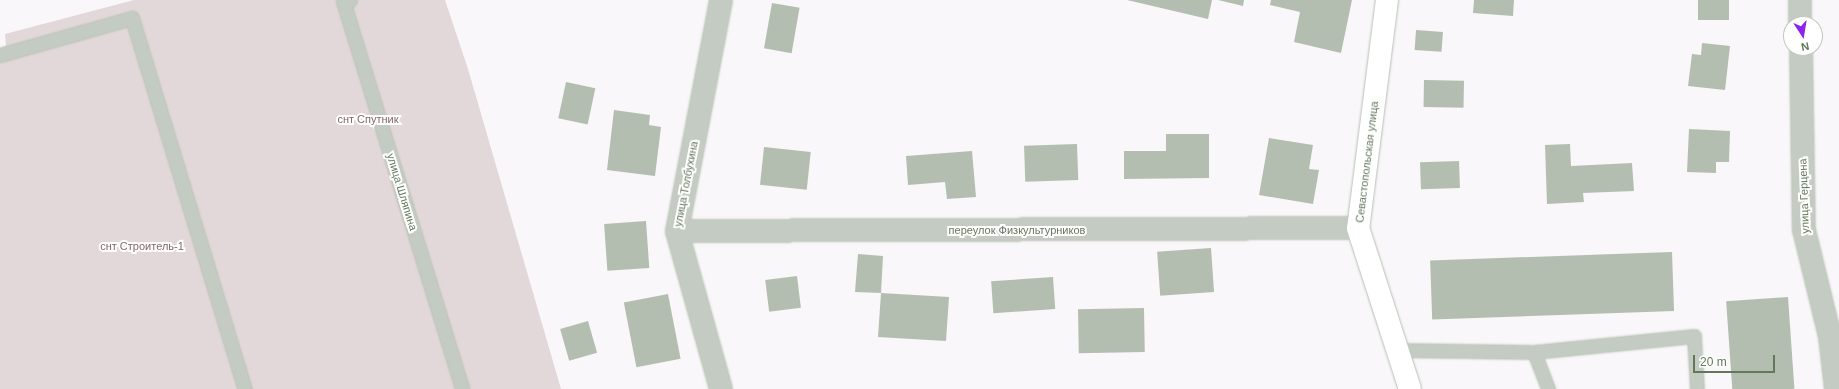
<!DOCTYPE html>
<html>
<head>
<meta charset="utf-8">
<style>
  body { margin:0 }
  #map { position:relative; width:1839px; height:389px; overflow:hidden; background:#f9f7f9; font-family:Helvetica,sans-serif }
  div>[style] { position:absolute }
  .green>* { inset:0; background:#e2d8d9 }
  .building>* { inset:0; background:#b4beb0; transform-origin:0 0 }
  .roads { filter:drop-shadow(0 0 1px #b7c0b4) drop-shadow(0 0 1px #b7c0b4) }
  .lane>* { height:13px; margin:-6.5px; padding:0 6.5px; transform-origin:6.5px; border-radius:6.5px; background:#c4cbc2 }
  .street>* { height:22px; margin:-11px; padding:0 11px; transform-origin:11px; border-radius:11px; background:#c4cbc2 }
  .secondary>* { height:22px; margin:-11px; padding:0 11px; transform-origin:11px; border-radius:11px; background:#fff }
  span { translate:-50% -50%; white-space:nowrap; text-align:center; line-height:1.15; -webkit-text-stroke:4px #fff; paint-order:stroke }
  .park-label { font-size:11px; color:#806866 }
  .street-label { font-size:11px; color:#62785a }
  .north { position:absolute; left:1783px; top:16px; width:40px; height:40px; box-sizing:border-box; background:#fff; border:1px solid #c0c9bd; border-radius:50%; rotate:168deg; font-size:11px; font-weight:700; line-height:16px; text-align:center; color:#62785a }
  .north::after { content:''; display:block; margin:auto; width:14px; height:18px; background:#8d23ed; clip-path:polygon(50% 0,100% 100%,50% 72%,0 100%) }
  .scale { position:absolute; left:1693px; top:355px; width:82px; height:18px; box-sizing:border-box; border:2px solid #62785a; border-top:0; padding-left:5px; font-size:12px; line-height:14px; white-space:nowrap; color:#62785a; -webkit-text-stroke:3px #fff; paint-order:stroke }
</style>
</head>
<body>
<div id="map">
  <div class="green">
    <div style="clip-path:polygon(134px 0,445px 0,468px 69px,561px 389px,0 389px,0 48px,6px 46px,5px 34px)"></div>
  </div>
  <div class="building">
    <div style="clip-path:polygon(1127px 0,1212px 0,1208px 19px)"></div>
    <div style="clip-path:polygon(1218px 0,1244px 0,1243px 6px)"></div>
    <div style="clip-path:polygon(1271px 0,1352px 0,1341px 53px,1294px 42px,1300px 12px,1270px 5px)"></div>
    <div style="clip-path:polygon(1474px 0,1514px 0,1513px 16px,1473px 13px)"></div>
    <div style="left:1698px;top:0;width:31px;height:20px"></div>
    <div style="left:772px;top:3px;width:28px;height:46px;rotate:10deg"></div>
    <div style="left:1416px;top:30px;width:27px;height:20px;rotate:4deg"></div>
    <div style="clip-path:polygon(1702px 43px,1730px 46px,1725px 90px,1688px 86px,1692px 54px,1701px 55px)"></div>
    <div style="left:1424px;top:80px;width:40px;height:27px;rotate:1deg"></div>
    <div style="left:566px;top:82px;width:30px;height:37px;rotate:12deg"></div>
    <div style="clip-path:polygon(614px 110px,650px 115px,649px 125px,661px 127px,655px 176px,607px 170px)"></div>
    <div style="clip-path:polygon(1689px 129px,1730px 131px,1729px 162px,1716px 162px,1716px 173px,1687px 172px)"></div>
    <div style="clip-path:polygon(1166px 134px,1209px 134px,1209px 178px,1124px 179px,1124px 151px,1166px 151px)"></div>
    <div style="clip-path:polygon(1269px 138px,1313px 145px,1309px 169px,1319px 170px,1313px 204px,1259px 195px)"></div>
    <div style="left:1077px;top:144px;width:36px;height:53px;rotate:88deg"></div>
    <div style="clip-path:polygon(1570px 144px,1571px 166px,1632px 163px,1634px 191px,1583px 193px,1584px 202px,1547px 204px,1545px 145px)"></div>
    <div style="left:764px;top:147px;width:47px;height:38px;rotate:6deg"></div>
    <div style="clip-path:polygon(972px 151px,976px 197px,947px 199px,945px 182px,908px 185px,906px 156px)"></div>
    <div style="left:1459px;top:161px;width:27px;height:39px;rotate:88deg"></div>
    <div style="left:646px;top:221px;width:47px;height:42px;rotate:86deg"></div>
    <div style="left:1211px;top:248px;width:44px;height:54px;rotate:86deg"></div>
    <div style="left:1672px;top:252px;width:59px;height:242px;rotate:88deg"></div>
    <div style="clip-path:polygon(858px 254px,883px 256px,881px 293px,949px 297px,946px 341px,878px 337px,881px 293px,855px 292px)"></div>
    <div style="left:797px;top:276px;width:32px;height:32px;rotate:83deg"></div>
    <div style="left:1053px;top:277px;width:32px;height:62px;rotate:86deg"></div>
    <div style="left:668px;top:294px;width:66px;height:45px;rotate:79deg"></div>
    <div style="left:1788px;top:297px;width:92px;height:62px;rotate:86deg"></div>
    <div style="left:1144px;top:308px;width:44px;height:66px;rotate:89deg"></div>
    <div style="left:588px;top:321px;width:33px;height:29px;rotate:74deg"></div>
  </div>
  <div class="roads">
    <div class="lane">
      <div style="left:350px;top:0;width:7px;rotate:172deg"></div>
      <div style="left:343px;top:1px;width:406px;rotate:72.9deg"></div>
      <div style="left:0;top:55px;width:137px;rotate:-15.7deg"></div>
      <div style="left:132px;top:18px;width:388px;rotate:73.1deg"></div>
      <div style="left:1398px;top:350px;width:136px;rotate:0.8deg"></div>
      <div style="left:1534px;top:352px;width:161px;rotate:-5.7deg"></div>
      <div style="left:1694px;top:336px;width:53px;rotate:86.8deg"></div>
      <div style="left:1534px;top:352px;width:40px;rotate:69deg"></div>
    </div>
    <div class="street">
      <div style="left:1800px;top:0;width:24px;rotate:90deg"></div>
      <div style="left:1801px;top:48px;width:182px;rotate:89.1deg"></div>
      <div style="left:1804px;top:230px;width:110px;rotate:76.3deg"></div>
      <div style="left:1830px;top:337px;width:52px;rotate:83.4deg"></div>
      <div style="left:677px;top:231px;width:681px;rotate:-0.25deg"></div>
      <div style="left:721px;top:389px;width:164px;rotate:-105.6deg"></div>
      <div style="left:677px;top:231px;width:235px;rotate:-79.2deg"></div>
    </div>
    <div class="secondary">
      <div style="left:1387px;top:0;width:230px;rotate:97.2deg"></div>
      <div style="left:1358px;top:228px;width:169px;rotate:72.1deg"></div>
    </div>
  </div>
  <div class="park-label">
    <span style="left:368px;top:119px">снт Спутник</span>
    <span style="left:142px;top:246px">снт Строитель-1</span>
  </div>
  <div class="street-label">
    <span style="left:1367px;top:162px;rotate:-83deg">Севастопольская улица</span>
    <span style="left:686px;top:184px;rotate:-79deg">улица Толбухина</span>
    <span style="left:402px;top:192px;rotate:73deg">улица Шляпина</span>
    <span style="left:1804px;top:196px;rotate:-92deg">улица Герцена</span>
    <span style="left:1017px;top:230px">переулок Физкультурников</span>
  </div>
  <div class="north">N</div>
  <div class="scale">20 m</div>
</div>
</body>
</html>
